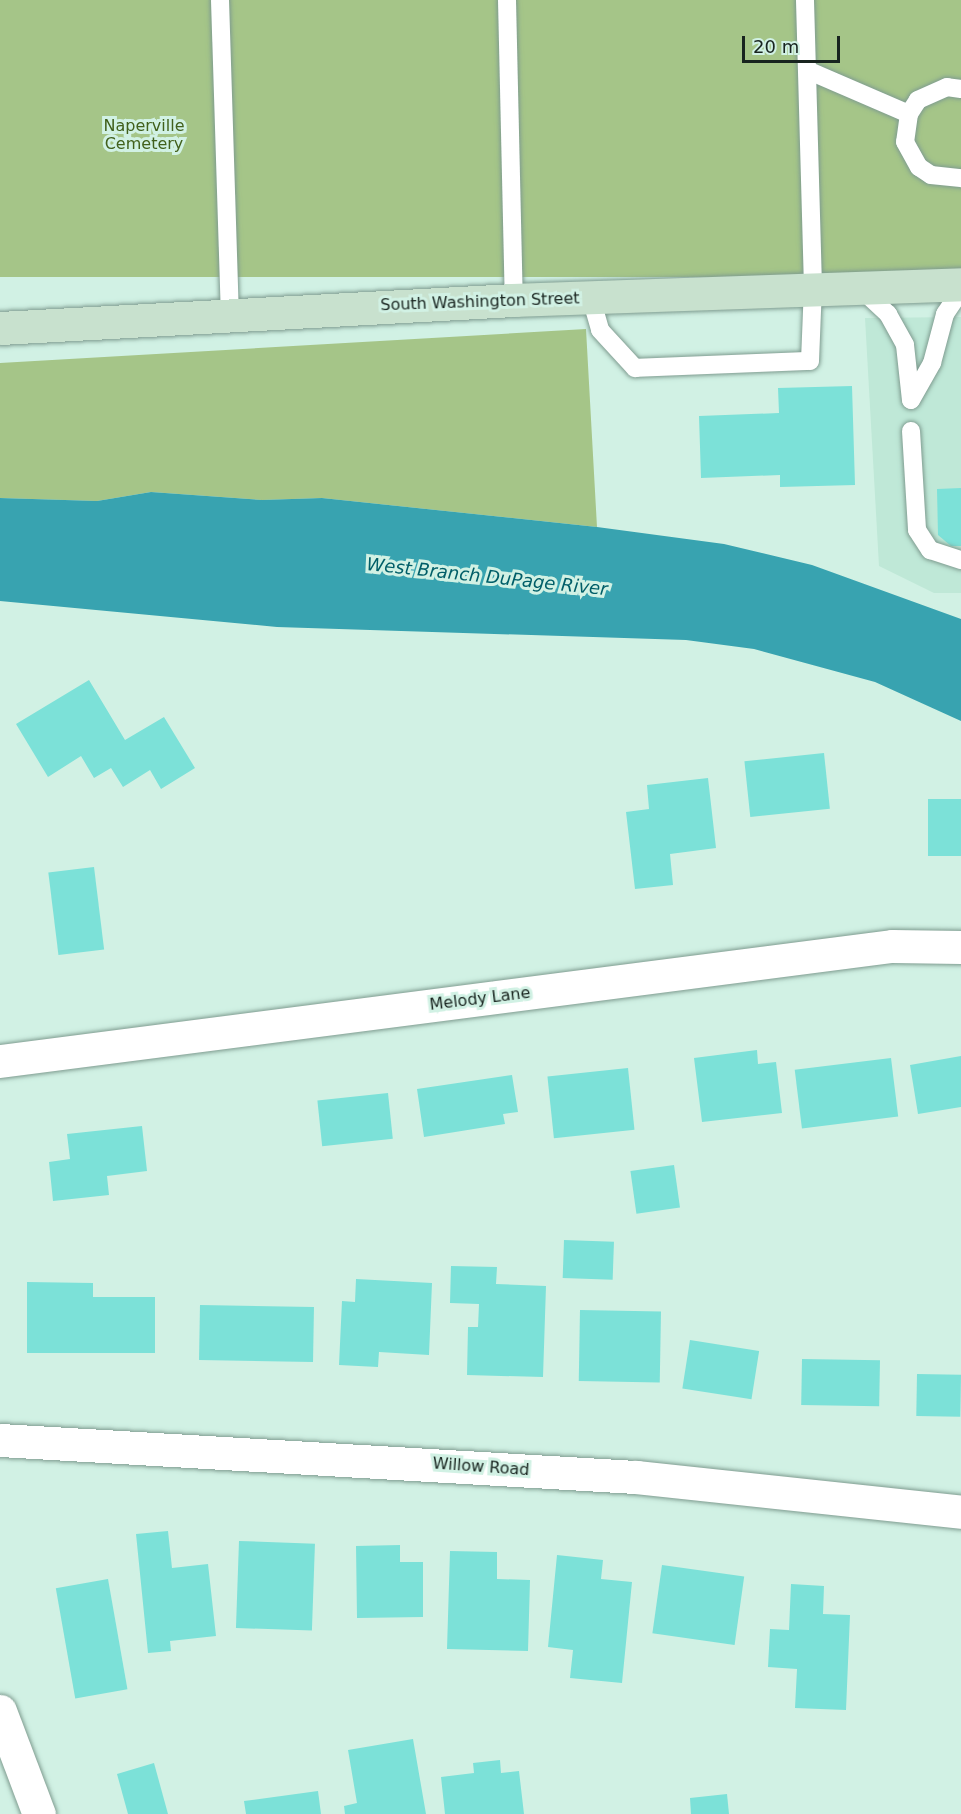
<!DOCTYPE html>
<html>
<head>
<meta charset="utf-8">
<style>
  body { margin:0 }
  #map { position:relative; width:961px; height:1814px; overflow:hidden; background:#d1f1e4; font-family:"DejaVu Sans",sans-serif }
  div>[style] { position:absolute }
  .built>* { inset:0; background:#bfe8d7 }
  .green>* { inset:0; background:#a5c588; transform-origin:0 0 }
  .water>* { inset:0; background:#38a3b0 }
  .building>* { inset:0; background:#7ce1d8; transform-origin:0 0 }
  .roads { filter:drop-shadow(0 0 2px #7f9c90) drop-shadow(0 0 2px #7f9c90) }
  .lane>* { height:18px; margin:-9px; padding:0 9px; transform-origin:9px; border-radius:9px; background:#fff }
  .street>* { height:33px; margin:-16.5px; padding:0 16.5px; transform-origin:16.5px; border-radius:16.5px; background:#fff }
  .secondary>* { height:33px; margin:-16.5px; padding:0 16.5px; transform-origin:16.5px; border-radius:16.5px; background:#c8e1ce }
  span { translate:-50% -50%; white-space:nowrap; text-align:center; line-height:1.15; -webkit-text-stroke:6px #d1f1e4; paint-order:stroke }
  .park-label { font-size:16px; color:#41601c }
  .street-label { font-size:16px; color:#18241f }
  .water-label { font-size:18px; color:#005e68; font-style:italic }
  .scale { position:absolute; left:742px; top:36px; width:98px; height:27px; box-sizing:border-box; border:3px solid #18241f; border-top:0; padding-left:8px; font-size:18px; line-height:21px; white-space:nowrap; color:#18241f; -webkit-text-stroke:4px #d1f1e4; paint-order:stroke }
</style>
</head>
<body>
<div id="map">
  <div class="built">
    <div style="clip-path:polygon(961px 317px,961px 593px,934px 593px,879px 566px,865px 318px)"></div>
  </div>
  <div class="green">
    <div style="left:0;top:0;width:961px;height:277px"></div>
    <div style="clip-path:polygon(586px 329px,597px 527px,322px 498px,262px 500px,151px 492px,97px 501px,0 498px,0 363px)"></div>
  </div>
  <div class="water">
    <div style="clip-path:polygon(151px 492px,262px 500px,322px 498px,597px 527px,724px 544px,812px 565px,961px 619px,961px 721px,875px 682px,754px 649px,686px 640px,277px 627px,0 601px,0 498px,97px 501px)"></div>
  </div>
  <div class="building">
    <div style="clip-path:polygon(852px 386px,855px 485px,780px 487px,780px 475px,701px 478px,699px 416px,779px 413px,778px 388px)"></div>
    <div style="clip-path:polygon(961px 488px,961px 546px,951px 546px,938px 535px,937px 489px)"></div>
    <div style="clip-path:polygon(89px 680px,125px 740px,164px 717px,195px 768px,161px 789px,150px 770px,123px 787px,111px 768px,94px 778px,81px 756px,48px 777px,16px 724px)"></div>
    <div style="left:824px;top:753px;width:56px;height:80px;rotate:84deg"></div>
    <div style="clip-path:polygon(708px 778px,716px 848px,670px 854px,673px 885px,635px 889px,626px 812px,649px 809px,647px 785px)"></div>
    <div style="left:928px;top:799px;width:33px;height:57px"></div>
    <div style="left:94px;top:867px;width:83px;height:46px;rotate:83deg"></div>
    <div style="clip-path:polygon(757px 1050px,758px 1064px,776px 1062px,782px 1113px,702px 1122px,694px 1058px)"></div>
    <div style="clip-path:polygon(961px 1056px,961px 1107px,918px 1114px,910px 1065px)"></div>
    <div style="left:891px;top:1058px;width:59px;height:97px;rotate:83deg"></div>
    <div style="left:628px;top:1068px;width:62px;height:81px;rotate:84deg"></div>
    <div style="clip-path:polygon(512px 1075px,518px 1112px,503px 1114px,505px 1124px,424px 1137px,417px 1089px)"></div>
    <div style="left:388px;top:1093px;width:46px;height:71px;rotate:84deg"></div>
    <div style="clip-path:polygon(142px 1126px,147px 1171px,107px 1176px,109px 1195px,53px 1201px,49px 1162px,70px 1159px,67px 1134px)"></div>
    <div style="left:674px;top:1165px;width:43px;height:44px;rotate:82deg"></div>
    <div style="left:564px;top:1240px;width:50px;height:38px;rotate:2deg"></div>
    <div style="clip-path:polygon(451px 1266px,497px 1267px,496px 1284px,546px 1286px,543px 1377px,467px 1375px,468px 1327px,478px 1327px,479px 1304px,450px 1303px)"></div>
    <div style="clip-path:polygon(356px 1279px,432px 1283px,429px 1355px,379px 1352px,378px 1367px,339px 1365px,342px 1301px,355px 1302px)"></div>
    <div style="clip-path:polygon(27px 1282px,93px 1283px,93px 1297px,155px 1297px,155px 1353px,27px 1353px)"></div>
    <div style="left:200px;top:1305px;width:114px;height:55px;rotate:1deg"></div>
    <div style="left:580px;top:1310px;width:81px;height:71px;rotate:1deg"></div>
    <div style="left:690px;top:1340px;width:70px;height:49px;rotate:9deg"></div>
    <div style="left:802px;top:1359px;width:78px;height:46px;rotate:1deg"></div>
    <div style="left:917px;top:1374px;width:44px;height:42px;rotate:1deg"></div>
    <div style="clip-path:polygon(168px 1531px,172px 1568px,208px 1564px,216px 1636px,170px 1641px,171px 1651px,148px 1653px,136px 1534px)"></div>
    <div style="left:239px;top:1541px;width:76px;height:87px;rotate:2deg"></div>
    <div style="clip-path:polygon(400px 1545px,400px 1562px,423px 1562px,423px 1617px,357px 1618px,356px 1546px)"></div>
    <div style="clip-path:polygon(450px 1551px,497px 1552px,497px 1579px,530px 1580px,528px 1651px,447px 1649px)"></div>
    <div style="clip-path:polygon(557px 1555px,603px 1560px,601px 1579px,632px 1582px,622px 1683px,570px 1678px,573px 1650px,548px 1647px)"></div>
    <div style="left:662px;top:1565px;width:83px;height:69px;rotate:8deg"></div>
    <div style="left:108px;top:1579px;width:112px;height:53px;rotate:80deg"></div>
    <div style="clip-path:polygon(791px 1584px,824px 1586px,823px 1614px,850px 1615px,846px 1710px,795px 1708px,797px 1669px,768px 1667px,770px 1629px,789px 1630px)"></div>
    <div style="clip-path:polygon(413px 1739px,426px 1814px,345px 1814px,344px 1806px,357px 1803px,348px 1750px)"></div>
    <div style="clip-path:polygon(500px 1760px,501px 1773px,519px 1771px,524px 1814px,445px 1814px,441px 1777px,474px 1773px,473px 1763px)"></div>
    <div style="clip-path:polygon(154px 1763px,168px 1814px,128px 1814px,117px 1774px)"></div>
    <div style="clip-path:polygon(318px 1791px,321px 1814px,246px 1814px,244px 1801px)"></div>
    <div style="clip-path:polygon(727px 1794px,729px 1814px,691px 1814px,690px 1798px)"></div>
  </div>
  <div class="roads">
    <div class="lane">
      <div style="left:220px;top:0;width:313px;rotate:88.2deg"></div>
      <div style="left:507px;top:0;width:300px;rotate:88.7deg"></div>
      <div style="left:807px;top:70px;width:111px;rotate:23.3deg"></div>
      <div style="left:961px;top:89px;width:14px;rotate:-172deg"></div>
      <div style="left:947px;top:87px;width:32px;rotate:156deg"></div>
      <div style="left:918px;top:100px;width:17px;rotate:123deg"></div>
      <div style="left:909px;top:114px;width:28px;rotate:98deg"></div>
      <div style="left:905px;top:142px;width:29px;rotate:61deg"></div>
      <div style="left:919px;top:167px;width:14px;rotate:34deg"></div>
      <div style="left:931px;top:175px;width:30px;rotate:6deg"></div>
      <div style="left:859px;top:287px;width:40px;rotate:43deg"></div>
      <div style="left:888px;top:314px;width:35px;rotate:61deg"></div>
      <div style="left:905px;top:345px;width:55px;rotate:83.8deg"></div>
      <div style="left:591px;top:298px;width:33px;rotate:74deg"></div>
      <div style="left:600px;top:330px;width:52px;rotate:47.4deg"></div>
      <div style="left:635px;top:368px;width:175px;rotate:-2.3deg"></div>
      <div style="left:810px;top:361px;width:74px;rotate:-87.7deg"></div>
      <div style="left:813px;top:287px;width:287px;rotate:-91.6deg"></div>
      <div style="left:911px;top:400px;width:43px;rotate:-60.4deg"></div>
      <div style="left:932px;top:363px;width:51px;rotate:-75.1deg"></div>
      <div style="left:945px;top:314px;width:29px;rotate:-56deg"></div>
      <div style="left:911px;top:431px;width:99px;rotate:86.5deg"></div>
      <div style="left:917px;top:530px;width:24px;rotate:57deg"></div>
      <div style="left:930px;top:550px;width:33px;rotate:18deg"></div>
    </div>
    <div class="street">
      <div style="left:0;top:1061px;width:899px;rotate:-7.35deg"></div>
      <div style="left:892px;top:946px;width:69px;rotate:0.8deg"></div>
      <div style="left:0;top:1440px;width:637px;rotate:3.33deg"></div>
      <div style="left:636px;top:1477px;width:327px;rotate:6.1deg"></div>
      <div style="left:0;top:1711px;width:110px;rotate:69.3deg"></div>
    </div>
    <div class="secondary">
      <div style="left:0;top:328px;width:515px;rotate:-3.12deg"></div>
      <div style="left:514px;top:300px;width:447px;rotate:-2deg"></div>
    </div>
  </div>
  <div class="park-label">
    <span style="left:144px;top:135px">Naperville<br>Cemetery</span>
  </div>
  <div class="street-label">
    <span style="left:480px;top:302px;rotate:-2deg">South Washington Street</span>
    <span style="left:480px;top:999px;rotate:-7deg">Melody Lane</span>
    <span style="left:481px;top:1467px;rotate:4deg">Willow Road</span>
  </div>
  <div class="water-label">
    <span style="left:487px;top:577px;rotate:6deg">West Branch DuPage River</span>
  </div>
  <div class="scale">20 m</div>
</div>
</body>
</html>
